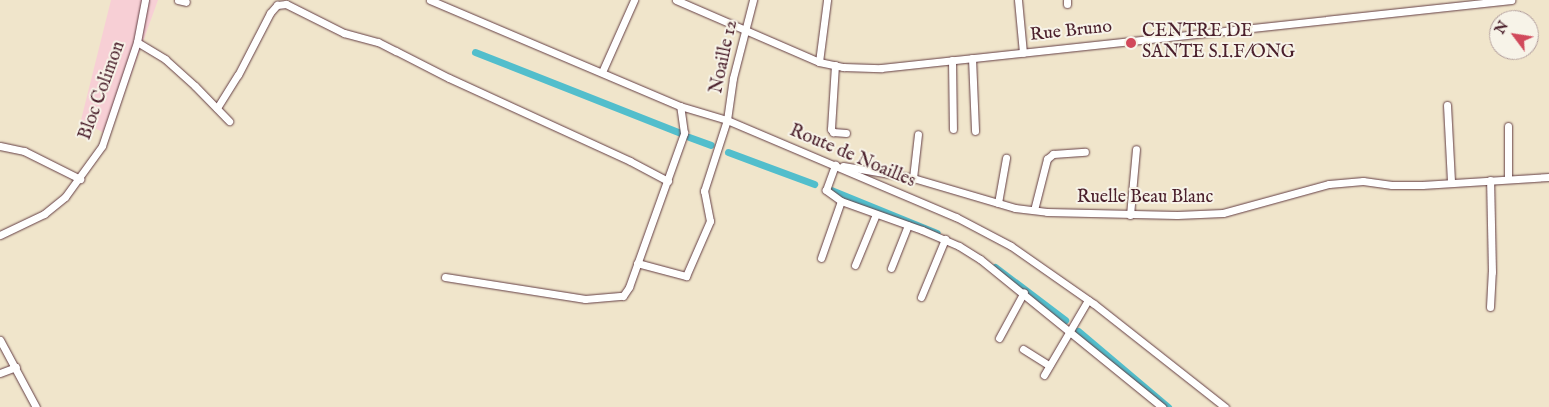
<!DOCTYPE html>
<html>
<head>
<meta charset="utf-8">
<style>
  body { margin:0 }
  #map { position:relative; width:1549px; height:407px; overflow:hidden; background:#f0e5cb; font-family:"IM FELL English",serif }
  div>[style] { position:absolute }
  .built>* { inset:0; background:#f7cfd5 }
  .canal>* { height:7px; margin:-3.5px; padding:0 3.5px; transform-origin:3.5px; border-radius:3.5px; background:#52becc }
  .roads { filter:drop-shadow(0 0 1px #633d43) drop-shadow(0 0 1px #633d43) }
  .minor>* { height:7px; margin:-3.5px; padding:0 3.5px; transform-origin:3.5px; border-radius:3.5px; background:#fff }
  .dots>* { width:14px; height:14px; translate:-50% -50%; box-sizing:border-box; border:2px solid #f7f3e8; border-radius:50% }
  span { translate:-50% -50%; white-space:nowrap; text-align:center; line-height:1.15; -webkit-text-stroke:4px #f7f3e8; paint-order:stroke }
  .street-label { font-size:18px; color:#4a1f2b }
  .poi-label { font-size:18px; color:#4a1f2b }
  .left { translate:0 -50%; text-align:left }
  .north { position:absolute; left:1489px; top:10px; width:50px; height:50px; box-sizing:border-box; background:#f7f3e8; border:1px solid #b29e9c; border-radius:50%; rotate:301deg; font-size:14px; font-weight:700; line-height:20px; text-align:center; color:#4a1f2b }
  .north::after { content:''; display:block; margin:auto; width:18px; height:22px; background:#d1495b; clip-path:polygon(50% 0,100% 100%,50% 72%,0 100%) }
</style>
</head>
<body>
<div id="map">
  <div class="built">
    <div style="clip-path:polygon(111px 0,158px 0,109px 136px,81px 120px)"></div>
  </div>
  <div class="canal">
    <div style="left:475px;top:52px;width:221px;rotate:21.5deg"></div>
    <div style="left:689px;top:137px;width:23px;rotate:20deg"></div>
    <div style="left:728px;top:152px;width:92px;rotate:20.4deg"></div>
    <div style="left:831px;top:190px;width:114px;rotate:22.1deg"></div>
    <div style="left:995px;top:267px;width:88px;rotate:37.1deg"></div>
    <div style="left:1078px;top:331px;width:118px;rotate:40.2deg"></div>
  </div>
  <div class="roads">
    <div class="minor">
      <div style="left:178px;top:0;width:8px;rotate:14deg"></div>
      <div style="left:430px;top:0;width:272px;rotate:23deg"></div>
      <div style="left:680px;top:106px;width:49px;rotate:16.6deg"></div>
      <div style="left:727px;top:120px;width:249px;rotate:23deg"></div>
      <div style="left:956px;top:217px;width:62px;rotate:27.8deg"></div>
      <div style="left:1011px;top:246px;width:101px;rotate:34.9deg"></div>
      <div style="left:1094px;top:304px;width:167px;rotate:38.2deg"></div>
      <div style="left:676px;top:0;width:156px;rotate:23.4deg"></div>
      <div style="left:819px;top:62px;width:25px;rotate:12deg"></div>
      <div style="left:843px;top:67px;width:38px;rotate:2deg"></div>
      <div style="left:881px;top:68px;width:634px;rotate:-6.16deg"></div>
      <div style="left:1018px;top:0;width:53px;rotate:84.6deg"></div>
      <div style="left:1067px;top:4px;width:4px;rotate:-90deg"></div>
      <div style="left:137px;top:42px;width:33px;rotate:31deg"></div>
      <div style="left:165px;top:59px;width:40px;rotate:42deg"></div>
      <div style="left:195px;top:86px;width:49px;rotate:45.8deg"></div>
      <div style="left:972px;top:58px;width:73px;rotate:87.6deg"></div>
      <div style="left:952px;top:60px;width:69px;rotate:89.2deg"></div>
      <div style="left:819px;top:62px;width:63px;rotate:-82.6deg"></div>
      <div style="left:835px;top:65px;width:64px;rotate:93.6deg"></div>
      <div style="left:831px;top:129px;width:4px;rotate:56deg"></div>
      <div style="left:833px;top:132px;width:13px;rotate:4deg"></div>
      <div style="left:602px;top:72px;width:79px;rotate:-66deg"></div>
      <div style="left:1447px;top:105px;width:77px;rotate:87deg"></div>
      <div style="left:217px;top:108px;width:39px;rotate:-58deg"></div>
      <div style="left:238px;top:75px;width:70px;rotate:-62.7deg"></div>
      <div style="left:270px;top:13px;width:11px;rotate:-49deg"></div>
      <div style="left:277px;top:5px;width:9px;rotate:-6deg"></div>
      <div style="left:286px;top:4px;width:65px;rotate:26.6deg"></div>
      <div style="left:344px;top:33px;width:35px;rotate:15deg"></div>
      <div style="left:378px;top:42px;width:20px;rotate:27deg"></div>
      <div style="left:396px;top:51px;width:59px;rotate:27deg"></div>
      <div style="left:449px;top:78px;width:199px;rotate:24.6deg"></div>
      <div style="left:630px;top:161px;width:43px;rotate:27.8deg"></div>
      <div style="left:1508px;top:126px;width:53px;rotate:90deg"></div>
      <div style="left:0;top:146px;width:25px;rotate:12deg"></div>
      <div style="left:24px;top:151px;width:63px;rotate:26.6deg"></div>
      <div style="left:843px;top:166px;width:71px;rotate:9.7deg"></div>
      <div style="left:913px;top:178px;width:106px;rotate:16.4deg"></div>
      <div style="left:1015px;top:208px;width:32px;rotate:7deg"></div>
      <div style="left:1047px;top:212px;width:130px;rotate:1.3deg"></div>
      <div style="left:1177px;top:215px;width:46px;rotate:-2.5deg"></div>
      <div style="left:1223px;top:213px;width:110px;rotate:-15.3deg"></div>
      <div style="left:1329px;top:184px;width:34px;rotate:-5deg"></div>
      <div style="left:1363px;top:181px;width:29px;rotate:8deg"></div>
      <div style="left:1392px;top:185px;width:30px"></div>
      <div style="left:1422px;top:185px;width:127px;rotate:-3.6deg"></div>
      <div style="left:913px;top:178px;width:44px;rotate:-83.5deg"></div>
      <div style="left:841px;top:201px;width:86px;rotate:19.7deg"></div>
      <div style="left:922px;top:230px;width:40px;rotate:23.4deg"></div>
      <div style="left:959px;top:246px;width:25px;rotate:32deg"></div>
      <div style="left:980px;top:259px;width:235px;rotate:39.1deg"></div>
      <div style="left:998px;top:203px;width:46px;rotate:-79.9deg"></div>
      <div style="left:1034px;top:210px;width:53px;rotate:-75.7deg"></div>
      <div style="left:1047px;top:159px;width:8px;rotate:-40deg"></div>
      <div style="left:1053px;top:154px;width:32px;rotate:-4deg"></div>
      <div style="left:1130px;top:215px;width:66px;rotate:-84.8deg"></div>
      <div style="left:0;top:235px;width:49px;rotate:-25.5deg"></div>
      <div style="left:44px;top:214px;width:27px;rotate:-39deg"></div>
      <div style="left:65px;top:197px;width:63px;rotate:-54deg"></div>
      <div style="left:102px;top:146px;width:110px;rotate:-71.4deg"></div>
      <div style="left:137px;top:42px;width:43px;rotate:-79.2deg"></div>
      <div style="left:821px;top:258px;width:60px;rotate:-70.7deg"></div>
      <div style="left:841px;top:201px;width:19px;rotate:-144deg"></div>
      <div style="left:826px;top:190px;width:27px;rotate:-70deg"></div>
      <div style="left:637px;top:263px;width:51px;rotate:14.9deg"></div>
      <div style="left:686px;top:276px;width:60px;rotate:-66.4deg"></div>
      <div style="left:710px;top:221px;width:31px;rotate:-101deg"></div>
      <div style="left:704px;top:191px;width:75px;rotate:-72.1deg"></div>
      <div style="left:727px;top:120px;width:42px;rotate:-81.9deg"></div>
      <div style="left:733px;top:78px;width:81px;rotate:-75.6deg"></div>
      <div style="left:855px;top:265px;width:55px;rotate:-67.6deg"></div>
      <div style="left:891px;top:268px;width:46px;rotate:-68.4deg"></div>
      <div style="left:445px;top:277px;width:142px;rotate:8.9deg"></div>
      <div style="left:585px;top:299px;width:38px;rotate:-5deg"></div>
      <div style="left:623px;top:296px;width:11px;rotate:-56deg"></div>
      <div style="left:629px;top:287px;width:164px;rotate:-70.3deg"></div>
      <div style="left:684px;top:133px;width:27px;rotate:-98deg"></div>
      <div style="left:921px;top:297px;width:63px;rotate:-67.5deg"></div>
      <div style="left:1490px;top:307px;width:35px;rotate:-87deg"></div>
      <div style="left:1492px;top:272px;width:92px;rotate:-91.2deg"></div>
      <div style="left:999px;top:338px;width:52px;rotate:-61.5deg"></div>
      <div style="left:0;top:340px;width:76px;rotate:61.8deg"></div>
      <div style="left:1023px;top:349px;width:31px;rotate:32deg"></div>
      <div style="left:0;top:373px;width:17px;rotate:-21deg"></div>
      <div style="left:1044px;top:375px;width:87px;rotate:-59.6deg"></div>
    </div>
  </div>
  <div class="dots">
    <div style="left:1131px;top:43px;background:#d1495b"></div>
  </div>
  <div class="street-label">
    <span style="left:1071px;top:32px;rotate:-6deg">Rue Bruno</span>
    <span style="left:725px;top:57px;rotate:-78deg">Noaille 12</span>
    <span style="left:103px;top:91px;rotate:-70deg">Bloc Colimon</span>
    <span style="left:852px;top:157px;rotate:23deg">Route de Noailles</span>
    <span style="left:1145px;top:198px">Ruelle Beau Blanc</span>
  </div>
  <div class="poi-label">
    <span class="left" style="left:1142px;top:43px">CENTRE DE<br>SANTE S.I.F/ONG</span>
  </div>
  <div class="north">N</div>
</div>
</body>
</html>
